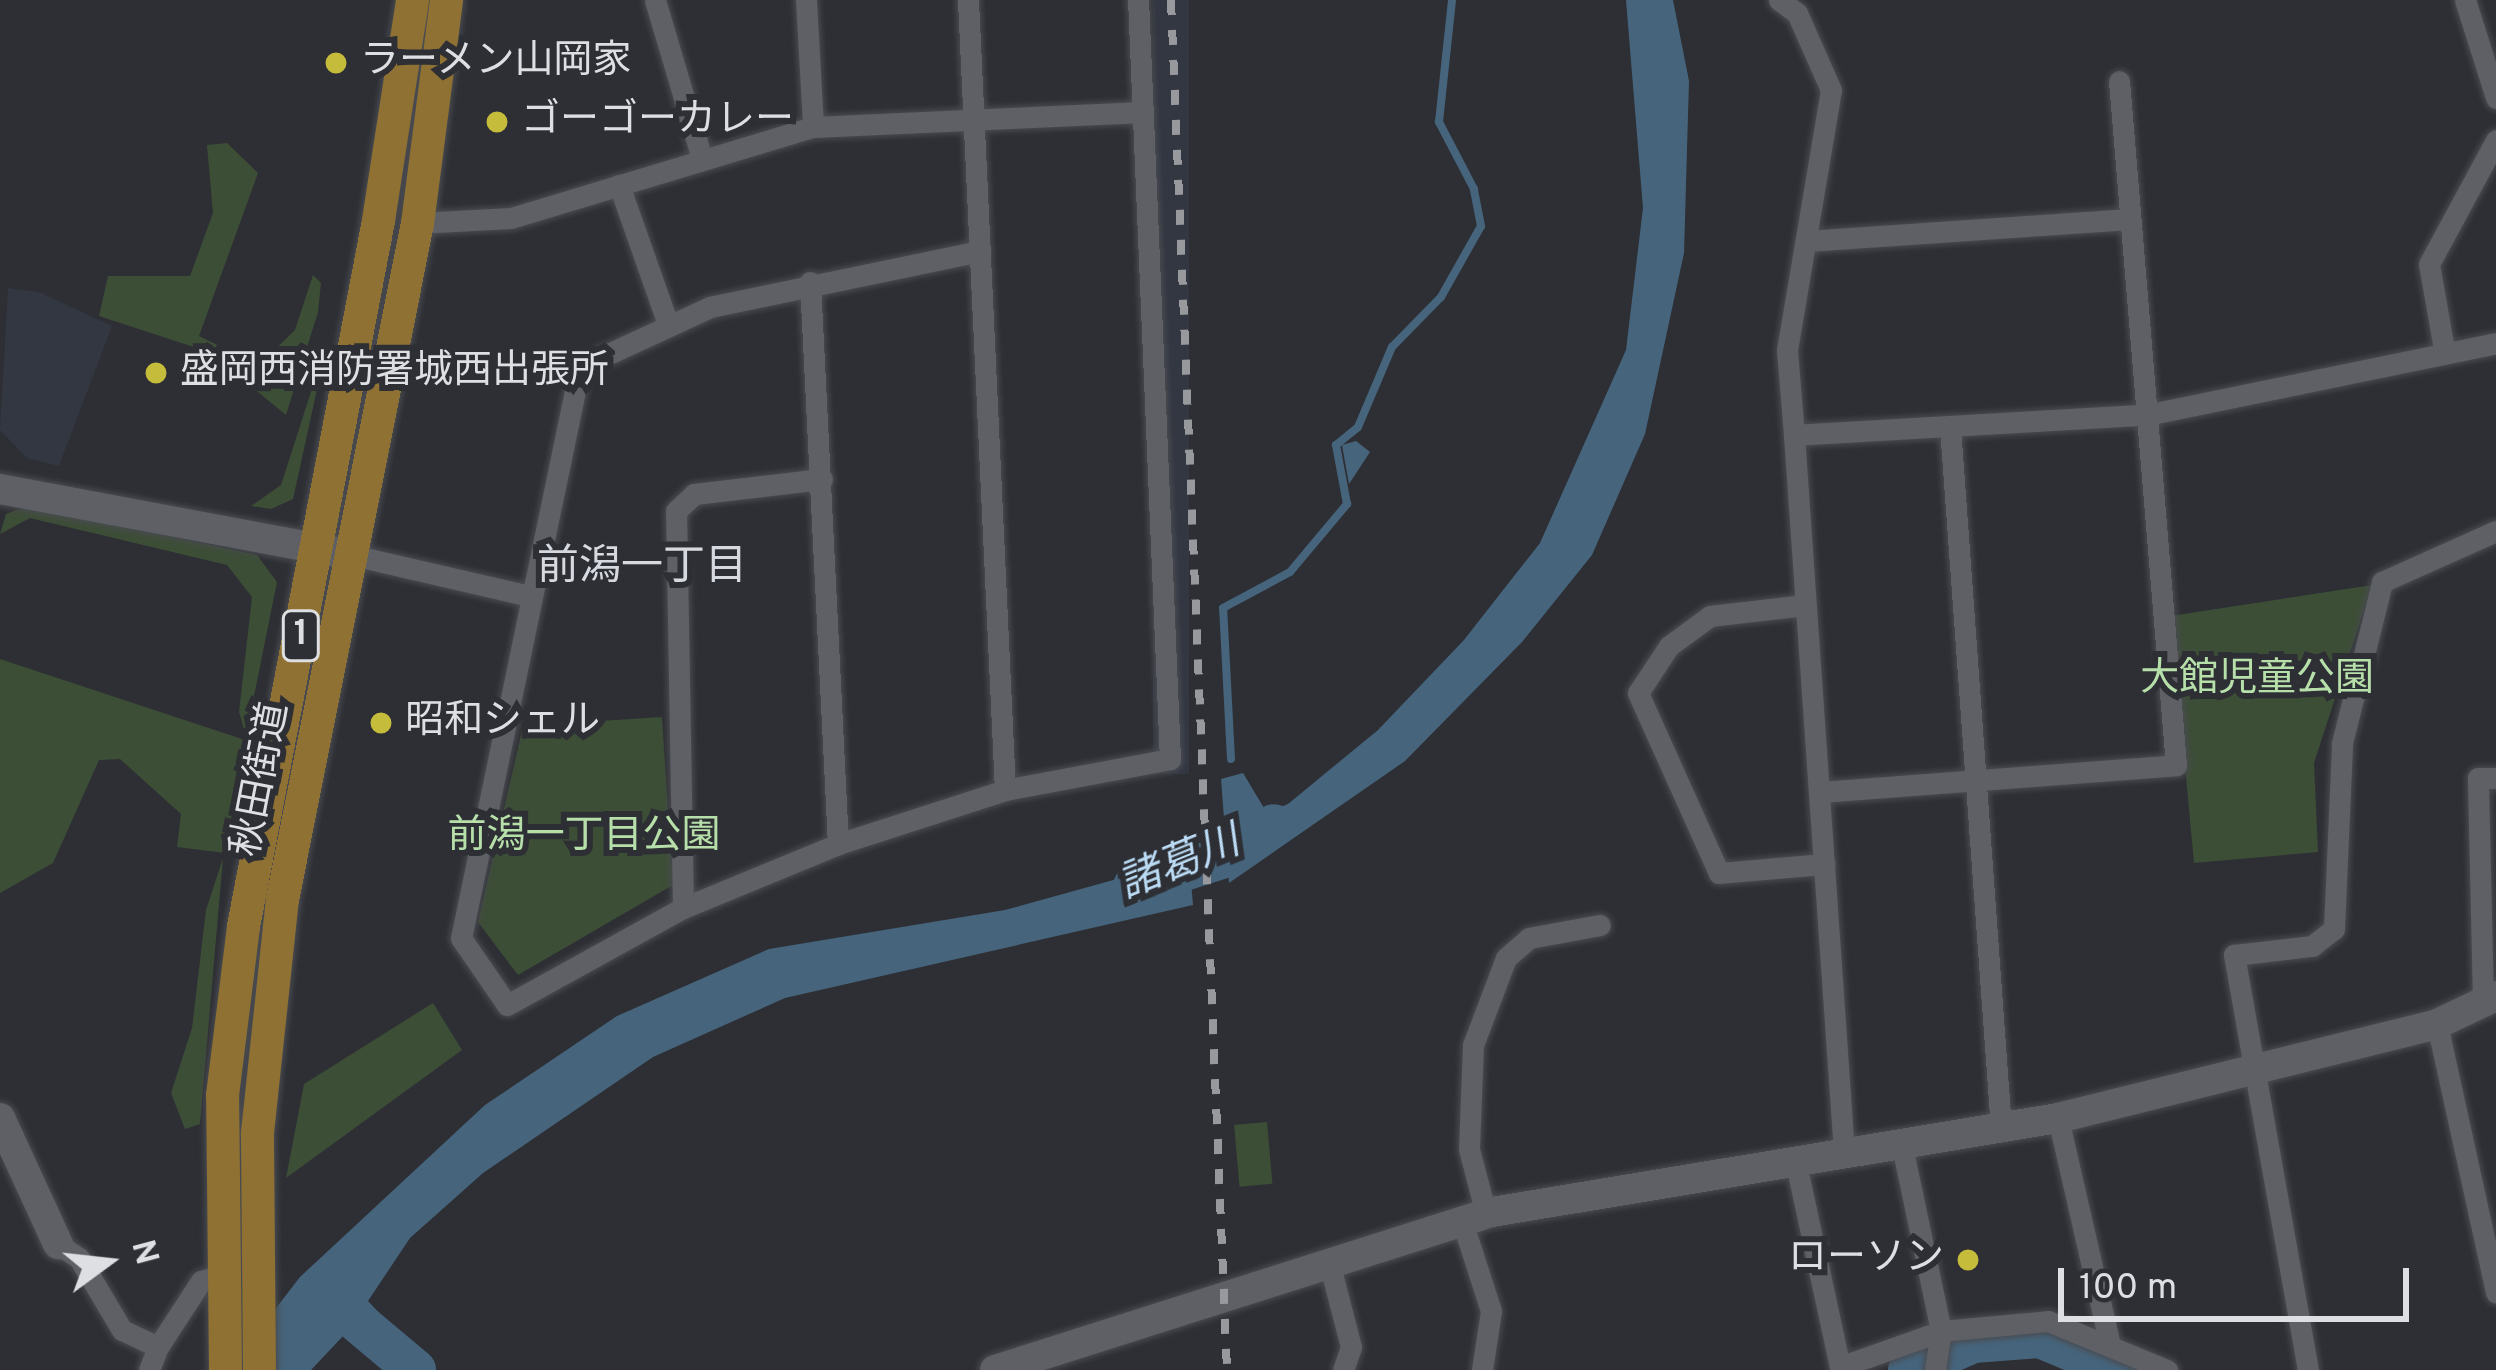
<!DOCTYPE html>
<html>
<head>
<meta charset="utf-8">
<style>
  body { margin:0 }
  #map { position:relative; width:2496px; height:1370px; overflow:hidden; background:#2d2f34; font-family:Overpass,"Noto Sans JP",sans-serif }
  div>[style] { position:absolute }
  .built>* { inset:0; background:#333742; transform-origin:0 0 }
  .green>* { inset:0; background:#3d4e37; transform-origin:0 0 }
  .water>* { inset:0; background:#46657d }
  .stream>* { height:8px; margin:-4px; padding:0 4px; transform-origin:4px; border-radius:4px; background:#46657d }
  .river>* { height:42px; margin:-21px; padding:0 21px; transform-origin:21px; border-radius:21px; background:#46657d }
  .roads { filter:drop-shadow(0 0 3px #494b50) drop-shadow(0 0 3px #494b50) }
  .street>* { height:21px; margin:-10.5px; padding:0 10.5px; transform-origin:10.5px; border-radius:10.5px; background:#5e6066 }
  .secondary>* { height:30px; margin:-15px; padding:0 15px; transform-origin:15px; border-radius:15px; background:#5e6066 }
  .primary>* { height:33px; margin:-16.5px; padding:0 16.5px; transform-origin:16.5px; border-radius:16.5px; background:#8e7133 }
  .rail>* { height:8px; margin-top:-4px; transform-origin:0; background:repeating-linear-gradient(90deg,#97999d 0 15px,transparent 0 30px) }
  .dots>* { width:33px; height:33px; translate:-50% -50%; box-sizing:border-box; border:6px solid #2d2f34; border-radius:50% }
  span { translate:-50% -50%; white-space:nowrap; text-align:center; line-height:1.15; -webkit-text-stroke:12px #2d2f34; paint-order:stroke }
  .shield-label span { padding:3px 9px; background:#2d2f34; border:3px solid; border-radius:9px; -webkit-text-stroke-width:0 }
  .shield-label { font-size:36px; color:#dedfe3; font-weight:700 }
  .poi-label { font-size:39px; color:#dedfe3 }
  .left { translate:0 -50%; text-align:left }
  .right { translate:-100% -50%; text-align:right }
  .park-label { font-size:39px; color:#b7dfaa }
  .street-label { font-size:39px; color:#dedfe3 }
  .neighbourhood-label { font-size:42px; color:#d6d9e0 }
  .water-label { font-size:42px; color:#bcdcf6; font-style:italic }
  .north { position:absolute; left:48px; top:1202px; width:120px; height:120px; -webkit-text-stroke:9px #2d2f34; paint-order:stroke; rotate:75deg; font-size:33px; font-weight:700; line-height:48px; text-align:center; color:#dedfe3 }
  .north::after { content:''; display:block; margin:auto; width:42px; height:54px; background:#dedfe3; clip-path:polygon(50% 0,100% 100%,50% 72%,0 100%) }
  .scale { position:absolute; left:2058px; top:1268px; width:351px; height:54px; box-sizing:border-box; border:6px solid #dedfe3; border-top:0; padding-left:15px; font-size:36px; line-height:42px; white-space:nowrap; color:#dedfe3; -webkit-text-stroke:9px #2d2f34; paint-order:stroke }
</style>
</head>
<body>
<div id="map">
  <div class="built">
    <div style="left:1153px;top:0;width:36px;height:774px"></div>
    <div style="clip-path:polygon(8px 288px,39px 292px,112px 326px,59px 466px,27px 458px,0 430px)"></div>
  </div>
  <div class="green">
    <div style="clip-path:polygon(227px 143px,258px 173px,199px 336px,259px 365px,295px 330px,313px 275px,321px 283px,318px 312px,286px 415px,209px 352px,99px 316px,108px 276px,190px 276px,213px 213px,207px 145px)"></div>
    <div style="clip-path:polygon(328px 339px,293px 499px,271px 509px,251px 506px,281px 485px)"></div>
    <div style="clip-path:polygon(27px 506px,257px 555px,277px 582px,246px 736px,239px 712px,252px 597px,227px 565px,30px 518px,0 534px,6px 514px)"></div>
    <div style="clip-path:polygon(2372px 585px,2314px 763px,2318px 852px,2194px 863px,2171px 616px)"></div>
    <div style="clip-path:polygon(0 659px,245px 740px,225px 853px,177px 847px,181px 814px,120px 759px,99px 760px,53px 863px,0 893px)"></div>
    <div style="clip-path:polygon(662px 717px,673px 885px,518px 975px,478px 922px,523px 726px)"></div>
    <div style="clip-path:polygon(223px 858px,200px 1124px,185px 1129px,171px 1093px,192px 1028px,206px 910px)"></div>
    <div style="clip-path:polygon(433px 1003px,462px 1050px,286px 1178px,304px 1084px)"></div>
    <div style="left:1267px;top:1122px;width:62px;height:33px;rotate:85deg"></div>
  </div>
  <div class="water">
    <div style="clip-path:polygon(1626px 0,1673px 0,1689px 81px,1684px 253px,1645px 434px,1592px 555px,1522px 642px,1405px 761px,1229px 883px,1221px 779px,1243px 773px,1267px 813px,1288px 804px,1378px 730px,1464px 640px,1540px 543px,1626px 350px,1643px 208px)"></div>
    <div style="clip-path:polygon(1356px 441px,1370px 452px,1349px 484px,1342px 445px)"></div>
    <div style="clip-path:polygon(1189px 859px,1193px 905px,785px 998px,653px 1057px,483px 1173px,410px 1238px,368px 1301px,395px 1330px,375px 1355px,344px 1335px,311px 1370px,228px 1370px,300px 1277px,485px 1105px,617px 1016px,769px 949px,1005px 910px)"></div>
  </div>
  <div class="stream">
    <div style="left:1231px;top:759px;width:151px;rotate:-93deg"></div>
    <div style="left:1223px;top:608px;width:76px;rotate:-28.2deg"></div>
    <div style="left:1290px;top:572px;width:89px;rotate:-50deg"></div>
    <div style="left:1347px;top:504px;width:60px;rotate:-100.6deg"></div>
    <div style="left:1336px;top:445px;width:28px;rotate:-39deg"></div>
    <div style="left:1358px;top:427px;width:87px;rotate:-67deg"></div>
    <div style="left:1392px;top:347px;width:70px;rotate:-45.6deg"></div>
    <div style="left:1441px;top:297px;width:81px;rotate:-60.6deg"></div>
    <div style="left:1481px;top:226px;width:38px;rotate:-101deg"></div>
    <div style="left:1474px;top:189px;width:76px;rotate:-117.6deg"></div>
    <div style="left:1439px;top:122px;width:123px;rotate:-83.9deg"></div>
  </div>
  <div class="river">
    <div style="left:1134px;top:886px;width:91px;rotate:-17.8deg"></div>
    <div style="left:1221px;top:858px;width:62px;rotate:-31.9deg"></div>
    <div style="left:340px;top:1307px;width:98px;rotate:40deg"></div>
    <div style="left:1909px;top:1370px;width:70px;rotate:-23.6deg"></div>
    <div style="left:1973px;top:1342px;width:67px;rotate:-4.3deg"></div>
    <div style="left:2040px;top:1337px;width:86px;rotate:22.7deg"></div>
  </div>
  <div class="roads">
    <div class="street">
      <div style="left:655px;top:0;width:162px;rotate:73.5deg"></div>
      <div style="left:806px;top:0;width:127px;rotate:86.8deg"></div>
      <div style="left:968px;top:0;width:791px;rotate:87.32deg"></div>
      <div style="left:1779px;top:0;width:22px;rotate:36deg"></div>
      <div style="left:1797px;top:13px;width:84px;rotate:66.2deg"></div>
      <div style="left:1831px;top:90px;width:264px;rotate:99.6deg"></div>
      <div style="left:1787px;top:350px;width:85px;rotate:85.3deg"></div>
      <div style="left:2465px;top:0;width:103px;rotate:72.4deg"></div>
      <div style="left:619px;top:185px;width:144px;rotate:70.6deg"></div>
      <div style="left:417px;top:223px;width:94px;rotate:-3deg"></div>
      <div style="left:511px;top:218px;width:315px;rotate:-16.8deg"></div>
      <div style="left:813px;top:127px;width:330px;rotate:-2.6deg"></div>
      <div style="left:1806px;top:241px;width:325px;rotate:-3.9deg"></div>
      <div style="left:980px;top:251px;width:276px;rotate:168.3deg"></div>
      <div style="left:710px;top:307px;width:143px;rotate:155.2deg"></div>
      <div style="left:580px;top:367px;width:583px;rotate:101.77deg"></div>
      <div style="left:461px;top:938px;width:81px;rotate:55.5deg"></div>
      <div style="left:507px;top:1005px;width:201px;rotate:-28.9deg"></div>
      <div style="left:683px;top:908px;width:168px;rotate:-22.4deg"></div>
      <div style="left:838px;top:844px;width:176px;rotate:-17.9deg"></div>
      <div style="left:1005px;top:790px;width:168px;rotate:-10.6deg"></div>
      <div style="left:1170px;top:759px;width:760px;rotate:-92.41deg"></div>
      <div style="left:810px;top:282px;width:563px;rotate:87.15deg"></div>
      <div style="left:2444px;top:349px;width:86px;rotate:-100deg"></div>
      <div style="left:2429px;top:264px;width:141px;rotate:-61.6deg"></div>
      <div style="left:1950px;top:427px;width:703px;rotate:85.84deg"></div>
      <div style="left:352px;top:555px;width:183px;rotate:13deg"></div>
      <div style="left:1805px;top:605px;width:96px;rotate:173.4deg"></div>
      <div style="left:1710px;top:616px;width:51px;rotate:143.8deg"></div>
      <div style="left:1669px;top:646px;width:56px;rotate:123.4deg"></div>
      <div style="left:1638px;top:693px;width:197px;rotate:65.8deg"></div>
      <div style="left:1719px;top:873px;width:106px;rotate:-4.9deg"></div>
      <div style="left:1820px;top:792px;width:357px;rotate:-4.3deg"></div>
      <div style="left:2176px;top:765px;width:686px;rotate:-94.76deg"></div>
      <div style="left:683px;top:908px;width:397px;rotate:-91deg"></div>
      <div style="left:676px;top:511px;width:25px;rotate:-43deg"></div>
      <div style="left:694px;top:494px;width:129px;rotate:-6.7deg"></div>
      <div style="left:2483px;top:1002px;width:224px;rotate:-91.3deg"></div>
      <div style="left:2478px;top:778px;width:18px"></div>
      <div style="left:2437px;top:1024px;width:275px;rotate:77.6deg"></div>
      <div style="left:2058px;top:1118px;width:233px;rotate:77.1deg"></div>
      <div style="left:1902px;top:1146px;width:189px;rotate:78.1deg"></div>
      <div style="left:1941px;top:1331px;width:39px;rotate:99deg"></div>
      <div style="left:1844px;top:1152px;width:719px;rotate:-93.99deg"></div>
      <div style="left:1794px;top:435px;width:353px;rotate:-3.3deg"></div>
      <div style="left:2146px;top:415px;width:357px;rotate:-11.6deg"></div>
      <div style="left:1795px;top:1159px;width:213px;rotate:77.8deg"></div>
      <div style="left:1840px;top:1367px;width:107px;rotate:-19.6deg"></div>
      <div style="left:1941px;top:1331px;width:107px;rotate:-5.3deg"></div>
      <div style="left:2048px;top:1321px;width:129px;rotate:22.4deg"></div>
      <div style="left:1486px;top:1214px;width:67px;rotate:-104.7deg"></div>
      <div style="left:1469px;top:1149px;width:104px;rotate:-87.8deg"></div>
      <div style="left:1473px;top:1045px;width:93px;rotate:-69.2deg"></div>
      <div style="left:1506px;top:958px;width:30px;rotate:-41deg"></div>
      <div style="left:1529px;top:938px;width:72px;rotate:-10.4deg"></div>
      <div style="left:1462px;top:1221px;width:95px;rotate:72.1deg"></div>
      <div style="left:1491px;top:1311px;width:60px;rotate:98.7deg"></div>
      <div style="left:58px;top:1244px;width:25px;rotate:34deg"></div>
      <div style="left:79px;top:1258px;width:84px;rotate:59.2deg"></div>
      <div style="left:122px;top:1330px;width:40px;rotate:25deg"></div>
      <div style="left:158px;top:1347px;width:79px;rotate:-56.9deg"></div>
      <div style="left:201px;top:1281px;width:22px;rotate:-16deg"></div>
      <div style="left:1329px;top:1262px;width:88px;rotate:75.5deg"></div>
      <div style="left:1351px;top:1347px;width:24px;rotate:109deg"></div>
      <div style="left:149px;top:1370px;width:25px;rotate:-69deg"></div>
      <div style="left:2308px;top:1370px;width:422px;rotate:-100.1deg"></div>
      <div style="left:2234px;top:955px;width:79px;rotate:-6.6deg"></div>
      <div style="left:2312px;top:946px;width:28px;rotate:-38deg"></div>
      <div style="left:2334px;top:929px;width:186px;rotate:-87.5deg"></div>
      <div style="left:2342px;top:743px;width:166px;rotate:-76deg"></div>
      <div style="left:2382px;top:582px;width:125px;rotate:-24.1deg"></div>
    </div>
    <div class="secondary">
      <div style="left:0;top:489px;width:342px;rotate:10.6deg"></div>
      <div style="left:0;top:1118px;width:139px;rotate:65.3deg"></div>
      <div style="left:995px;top:1370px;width:522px;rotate:-17.64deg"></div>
      <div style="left:1492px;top:1212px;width:574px;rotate:-9.43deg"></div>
      <div style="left:2058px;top:1118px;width:390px;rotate:-13.9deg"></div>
      <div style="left:2437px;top:1024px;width:65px;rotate:-25.4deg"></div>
    </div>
    <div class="primary">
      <div style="left:225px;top:1370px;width:275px;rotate:-90.6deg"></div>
      <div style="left:222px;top:1095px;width:170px;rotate:-82.9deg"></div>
      <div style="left:243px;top:926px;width:719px;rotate:-79.17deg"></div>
      <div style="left:378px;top:220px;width:223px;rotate:-81.2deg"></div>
      <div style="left:259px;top:1370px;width:238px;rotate:-90.5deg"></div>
      <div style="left:257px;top:1132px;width:234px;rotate:-83.9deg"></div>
      <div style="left:282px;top:899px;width:689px;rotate:-78.71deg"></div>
      <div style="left:417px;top:223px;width:225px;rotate:-82.6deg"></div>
    </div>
  </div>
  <div class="rail">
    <div style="left:1171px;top:0;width:1371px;rotate:87.66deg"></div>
  </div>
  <div class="dots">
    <div style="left:336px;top:63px;background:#c6bc3c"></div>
    <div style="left:497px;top:122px;background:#c6bc3c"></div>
    <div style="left:156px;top:373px;background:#c6bc3c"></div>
    <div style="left:381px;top:723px;background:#c6bc3c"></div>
    <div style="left:1968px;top:1260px;background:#c6bc3c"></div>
  </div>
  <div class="shield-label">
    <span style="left:301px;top:636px">1</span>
  </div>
  <div class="poi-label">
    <span class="left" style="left:360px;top:63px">ラーメン山岡家</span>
    <span class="left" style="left:521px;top:122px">ゴーゴーカレー</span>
    <span class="left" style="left:180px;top:373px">盛岡西消防署城西出張所</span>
    <span class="left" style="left:405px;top:723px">昭和シェル</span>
    <span class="right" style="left:1944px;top:1260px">ローソン</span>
  </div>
  <div class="park-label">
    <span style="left:2257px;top:681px">大館児童公園</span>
    <span style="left:584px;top:838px">前潟一丁目公園</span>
  </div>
  <div class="street-label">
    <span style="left:263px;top:780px;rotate:-79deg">秋田街道</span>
  </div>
  <div class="neighbourhood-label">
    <span style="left:642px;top:569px">前潟一丁目</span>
  </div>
  <div class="water-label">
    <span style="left:1180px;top:865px;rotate:-22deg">諸葛川</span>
  </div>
  <div class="north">N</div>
  <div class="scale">100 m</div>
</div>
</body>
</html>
